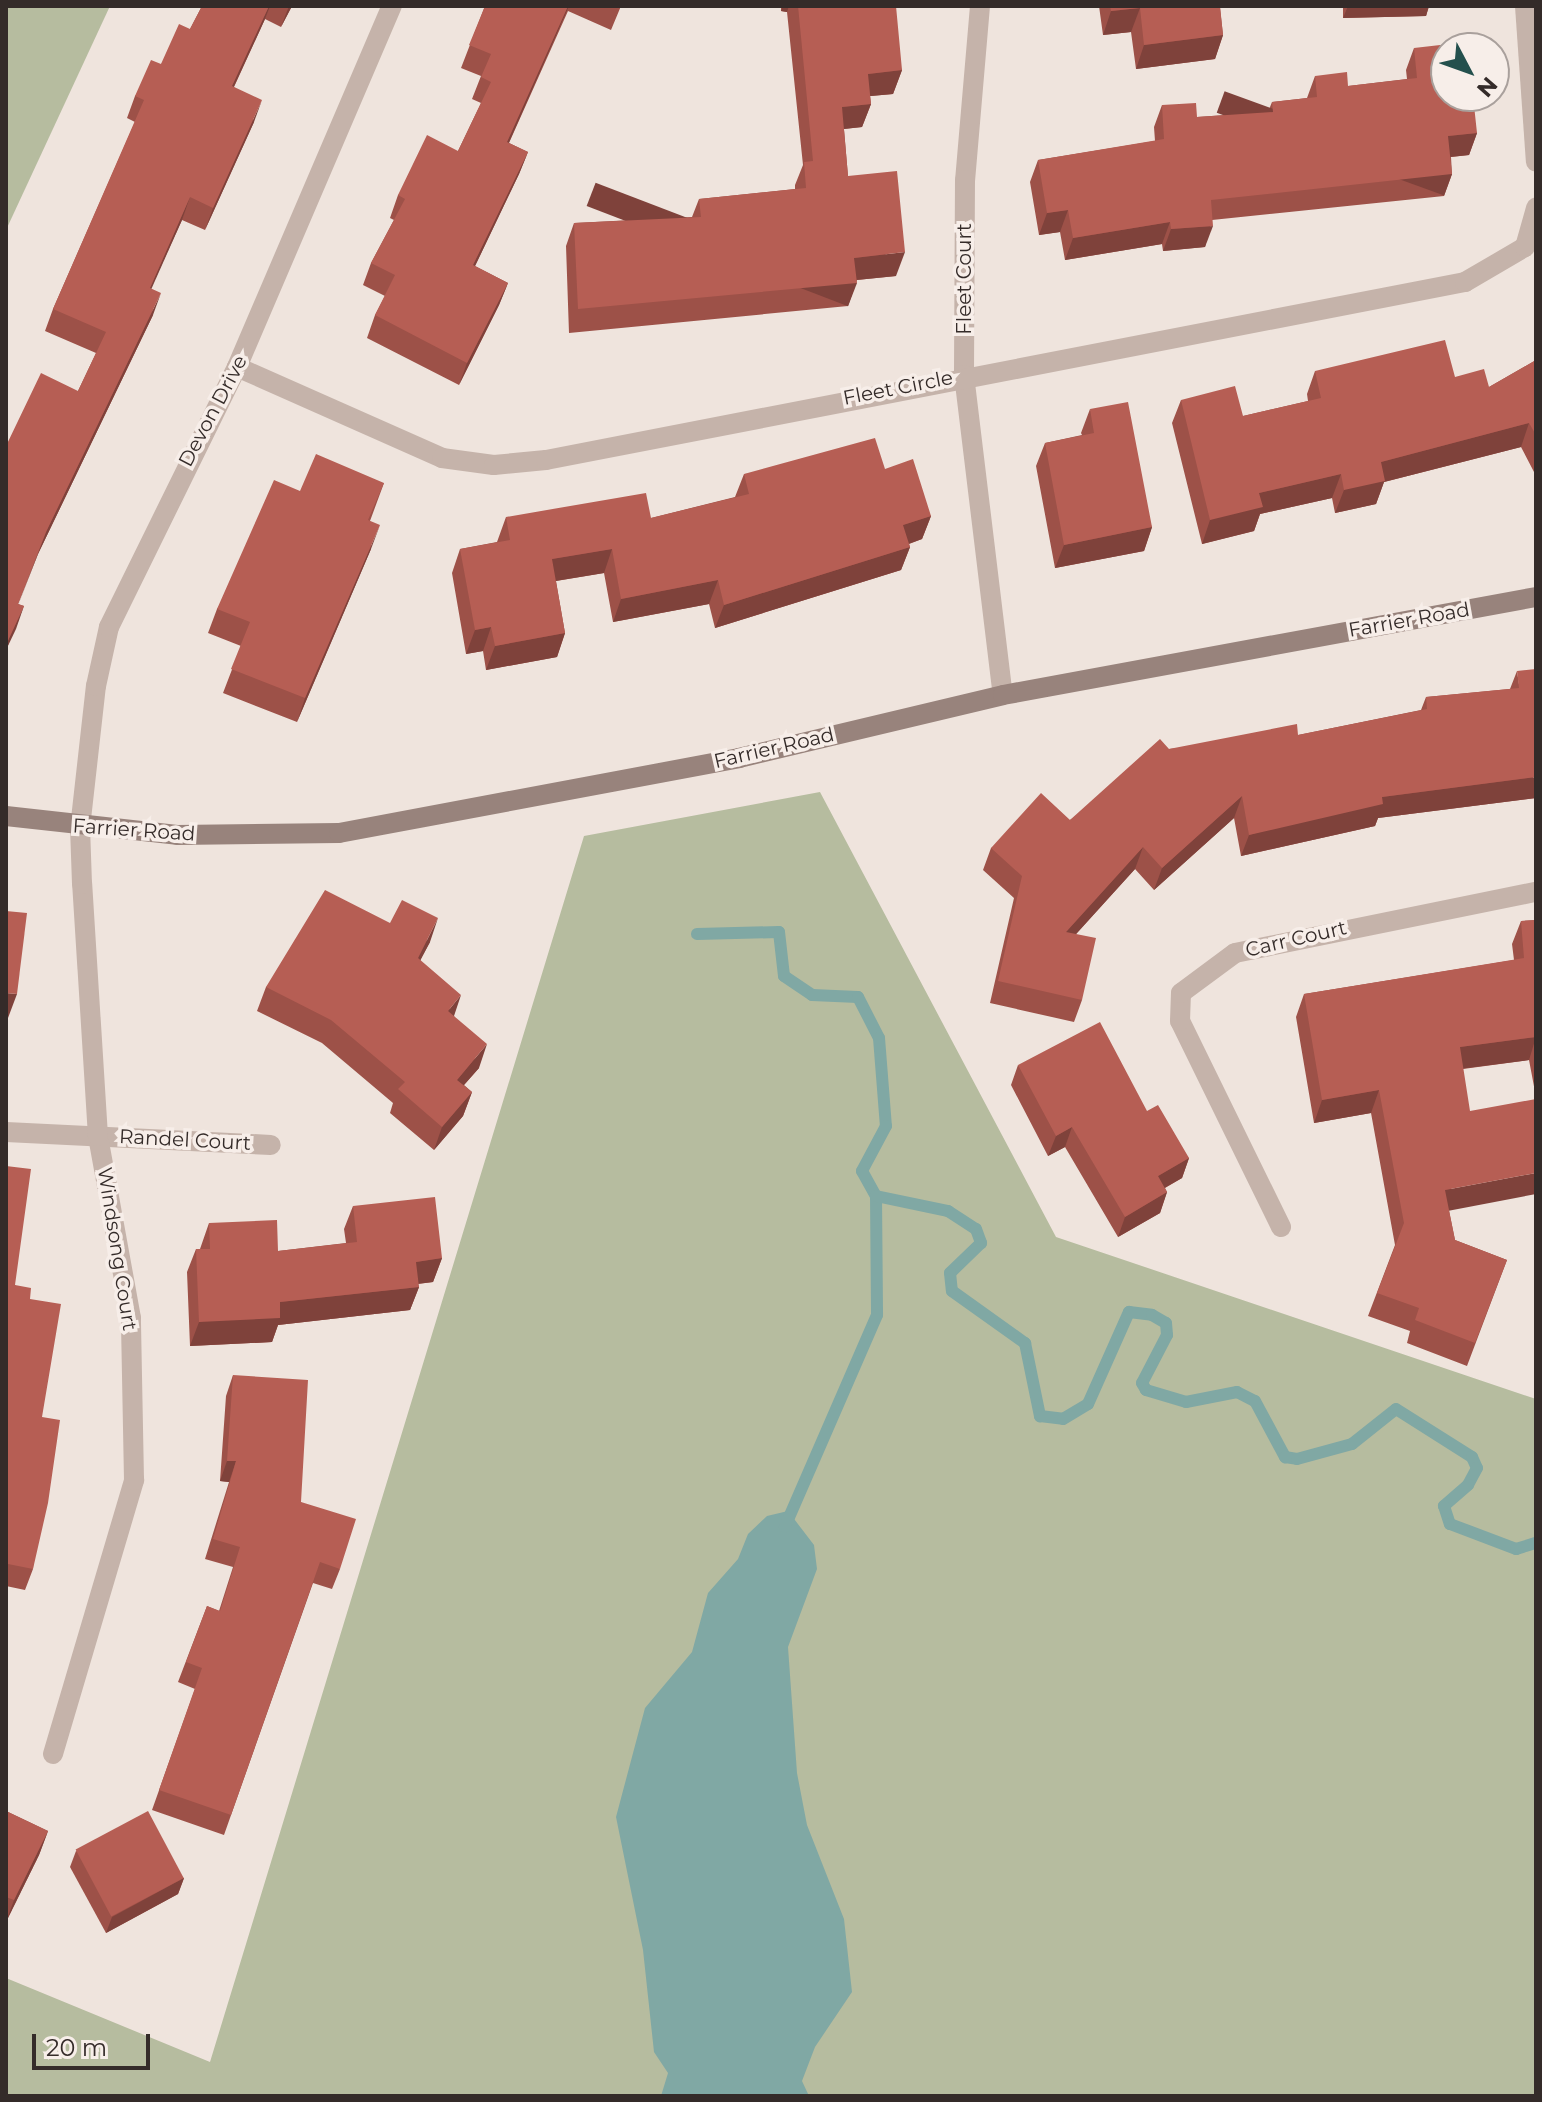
<!DOCTYPE html>
<html>
<head>
<meta charset="utf-8">
<style>
  body { margin:0 }
  #map { position:relative; width:1542px; height:2102px; overflow:hidden; background:#efe4dd; font-family:Montserrat,sans-serif }
  div>[style] { position:absolute }
  .green>* { inset:0; background:#b6bc9f }
  .water>* { inset:0; background:#80a8a4 }
  .stream>* { height:12px; margin:-6px; padding:0 6px; transform-origin:6px; border-radius:6px; background:#80a8a4 }
  .street>* { height:20px; margin:-10px; padding:0 10px; transform-origin:10px; border-radius:10px; background:#c5b3aa }
  .secondary>* { height:20px; margin:-10px; padding:0 10px; transform-origin:10px; border-radius:10px; background:#98837c }
  .wall>* { inset:0; background:#9d5148 }
  .shaded-wall>* { inset:0; background:#7f423b; transform-origin:0 0 }
  .building>* { inset:0; background:#b65e54; transform-origin:0 0 }
  span { translate:-50% -50%; white-space:nowrap; text-align:center; line-height:1.15; -webkit-text-stroke:7px #f7eee9; paint-order:stroke }
  .street-label { font-size:20px; color:#342b29 }
  .frame { position:absolute; inset:0; border:8px solid #342b29; pointer-events:none }
  .north { position:absolute; left:1430px; top:32px; width:80px; height:80px; box-sizing:border-box; background:#f7eee9; border:2px solid #a9a09c; border-radius:50%; rotate:131deg; font-size:22px; font-weight:700; line-height:32px; text-align:center; color:#342b29 }
  .north::after { content:''; display:block; margin:auto; width:28px; height:36px; background:#24504d; clip-path:polygon(50% 0,100% 100%,50% 72%,0 100%) }
  .scale { position:absolute; left:32px; top:2034px; width:118px; height:36px; box-sizing:border-box; border:4px solid #342b29; border-top:0; padding-left:10px; font-size:24px; line-height:28px; white-space:nowrap; color:#342b29; -webkit-text-stroke:6px #f7eee9; paint-order:stroke }
</style>
</head>
<body>
<div id="map">
  <div class="green">
    <div style="clip-path:polygon(6px 6px,110px 6px,6px 230px)"></div>
    <div style="clip-path:polygon(820px 792px,1056px 1237px,1536px 1399px,1536px 2096px,6px 2096px,6px 1978px,210px 2062px,584px 836px)"></div>
  </div>
  <div class="water">
    <div style="clip-path:polygon(788px 1511px,814px 1545px,817px 1569px,788px 1647px,797px 1773px,807px 1825px,844px 1919px,852px 1992px,815px 2047px,802px 2081px,809px 2096px,661px 2096px,668px 2073px,654px 2052px,643px 1950px,616px 1817px,645px 1708px,692px 1652px,708px 1593px,738px 1559px,748px 1534px,767px 1516px)"></div>
  </div>
  <div class="stream">
    <div style="left:697px;top:934px;width:82px;rotate:-1.4deg"></div>
    <div style="left:779px;top:932px;width:44px;rotate:83.5deg"></div>
    <div style="left:784px;top:976px;width:34px;rotate:34deg"></div>
    <div style="left:812px;top:995px;width:46px;rotate:2.5deg"></div>
    <div style="left:858px;top:997px;width:46px;rotate:62.9deg"></div>
    <div style="left:879px;top:1038px;width:88px;rotate:85.5deg"></div>
    <div style="left:886px;top:1126px;width:51px;rotate:118.1deg"></div>
    <div style="left:862px;top:1171px;width:29px;rotate:61deg"></div>
    <div style="left:876px;top:1196px;width:119px;rotate:89.5deg"></div>
    <div style="left:877px;top:1315px;width:231px;rotate:113.5deg"></div>
    <div style="left:876px;top:1196px;width:74px;rotate:11.8deg"></div>
    <div style="left:948px;top:1211px;width:33px;rotate:33deg"></div>
    <div style="left:976px;top:1229px;width:15px;rotate:70deg"></div>
    <div style="left:981px;top:1243px;width:43px;rotate:135.9deg"></div>
    <div style="left:950px;top:1273px;width:18px;rotate:84deg"></div>
    <div style="left:952px;top:1291px;width:90px;rotate:35.5deg"></div>
    <div style="left:1025px;top:1343px;width:75px;rotate:78.4deg"></div>
    <div style="left:1040px;top:1416px;width:23px;rotate:7deg"></div>
    <div style="left:1063px;top:1419px;width:29px;rotate:-31deg"></div>
    <div style="left:1088px;top:1404px;width:101px;rotate:-66deg"></div>
    <div style="left:1129px;top:1312px;width:23px;rotate:7deg"></div>
    <div style="left:1152px;top:1315px;width:16px;rotate:30deg"></div>
    <div style="left:1166px;top:1323px;width:12px;rotate:85deg"></div>
    <div style="left:1167px;top:1335px;width:54px;rotate:117.5deg"></div>
    <div style="left:1142px;top:1383px;width:8px;rotate:60deg"></div>
    <div style="left:1146px;top:1390px;width:42px;rotate:16.7deg"></div>
    <div style="left:1186px;top:1402px;width:52px;rotate:-11.1deg"></div>
    <div style="left:1237px;top:1392px;width:20px;rotate:27deg"></div>
    <div style="left:1255px;top:1401px;width:64px;rotate:61.8deg"></div>
    <div style="left:1285px;top:1457px;width:12px;rotate:9deg"></div>
    <div style="left:1297px;top:1459px;width:57px;rotate:-15.3deg"></div>
    <div style="left:1352px;top:1444px;width:56px;rotate:-38.5deg"></div>
    <div style="left:1396px;top:1409px;width:90px;rotate:32.3deg"></div>
    <div style="left:1472px;top:1457px;width:12px;rotate:66deg"></div>
    <div style="left:1477px;top:1468px;width:19px;rotate:118deg"></div>
    <div style="left:1468px;top:1485px;width:32px;rotate:139deg"></div>
    <div style="left:1444px;top:1506px;width:19px;rotate:72deg"></div>
    <div style="left:1450px;top:1524px;width:71px;rotate:20.7deg"></div>
    <div style="left:1516px;top:1549px;width:21px;rotate:-17deg"></div>
  </div>
  <div class="street">
    <div style="left:980px;top:6px;width:175px;rotate:94.9deg"></div>
    <div style="left:965px;top:180px;width:195px;rotate:90.3deg"></div>
    <div style="left:964px;top:375px;width:322px;rotate:83.1deg"></div>
    <div style="left:1525px;top:6px;width:156px;rotate:86deg"></div>
    <div style="left:237px;top:367px;width:224px;rotate:23.9deg"></div>
    <div style="left:442px;top:458px;width:52px;rotate:7.7deg"></div>
    <div style="left:494px;top:465px;width:52px;rotate:-5.5deg"></div>
    <div style="left:546px;top:460px;width:936px;rotate:-10.96deg"></div>
    <div style="left:1465px;top:282px;width:69px;rotate:-30.3deg"></div>
    <div style="left:1525px;top:247px;width:41px;rotate:-74.2deg"></div>
    <div style="left:6px;top:1132px;width:265px;rotate:2.8deg"></div>
    <div style="left:1281px;top:1227px;width:229px;rotate:-116.1deg"></div>
    <div style="left:1180px;top:1021px;width:28px;rotate:-88deg"></div>
    <div style="left:1181px;top:993px;width:67px;rotate:-36.5deg"></div>
    <div style="left:1235px;top:953px;width:307px;rotate:-11.5deg"></div>
    <div style="left:53px;top:1754px;width:286px;rotate:-73.5deg"></div>
    <div style="left:134px;top:1480px;width:162px;rotate:-91.1deg"></div>
    <div style="left:131px;top:1318px;width:185px;rotate:-100.3deg"></div>
    <div style="left:98px;top:1136px;width:253px;rotate:-93.6deg"></div>
    <div style="left:82px;top:884px;width:56px;rotate:-92deg"></div>
    <div style="left:80px;top:828px;width:143px;rotate:-83.6deg"></div>
    <div style="left:96px;top:686px;width:60px;rotate:-77.6deg"></div>
    <div style="left:109px;top:627px;width:290px;rotate:-63.8deg"></div>
    <div style="left:237px;top:367px;width:393px;rotate:-66.8deg"></div>
  </div>
  <div class="secondary">
    <div style="left:6px;top:816px;width:172px;rotate:6.3deg"></div>
    <div style="left:177px;top:835px;width:162px;rotate:-0.7deg"></div>
    <div style="left:339px;top:833px;width:407px;rotate:-10.6deg"></div>
    <div style="left:739px;top:758px;width:271px;rotate:-13.4deg"></div>
    <div style="left:1003px;top:695px;width:542px;rotate:-10.42deg"></div>
  </div>
  <div class="wall">
    <div style="clip-path:polygon(202px 6px,292px 6px,281px 27px,265px 19px,234px 87px,254px 122px,205px 230px,182px 220px,151px 288px,153px 315px,38px 554px,18px 604px,24px 606px,6px 650px,6px 446px,78px 391px,96px 353px,45px 331px,53px 309px,135px 122px,127px 118px,135px 96px,190px 29px)"></div>
    <div style="clip-path:polygon(485px 6px,621px 6px,611px 30px,568px 11px,509px 143px,528px 152px,519px 174px,475px 266px,508px 283px,499px 305px,459px 385px,367px 338px,375px 315px,385px 296px,363px 285px,371px 263px,394px 220px,390px 218px,398px 195px,458px 151px,481px 103px,472px 99px,481px 76px,461px 68px)"></div>
    <div style="clip-path:polygon(781px 6px,864px 6px,902px 70px,893px 94px,870px 96px,871px 104px,862px 127px,844px 129px,848px 176px,896px 276px,857px 280px,848px 306px,569px 333px,566px 246px,574px 223px,692px 217px,699px 199px,795px 189px,795px 185px,803px 165px,787px 12px,781px 11px)"></div>
    <div style="clip-path:polygon(1099px 6px,1222px 6px,1220px 8px,1223px 35px,1215px 59px,1136px 69px,1131px 32px,1103px 35px)"></div>
    <div style="clip-path:polygon(1343px 6px,1429px 6px,1426px 16px,1343px 18px)"></div>
    <div style="clip-path:polygon(1414px 48px,1446px 96px,1477px 133px,1469px 155px,1451px 157px,1452px 174px,1444px 196px,1212px 220px,1205px 247px,1163px 251px,1162px 244px,1065px 260px,1060px 232px,1039px 235px,1030px 182px,1038px 160px,1155px 141px,1154px 127px,1162px 105px,1197px 117px,1268px 112px,1272px 102px,1307px 98px,1315px 76px,1348px 86px,1407px 79px,1406px 70px)"></div>
    <div style="clip-path:polygon(1536px 360px,1536px 471px,1534px 472px,1521px 447px,1384px 482px,1376px 504px,1335px 513px,1332px 498px,1260px 514px,1254px 531px,1202px 544px,1172px 423px,1181px 400px,1243px 416px,1308px 401px,1307px 394px,1315px 371px,1455px 377px,1489px 387px)"></div>
    <div style="clip-path:polygon(1090px 409px,1152px 527px,1144px 551px,1055px 568px,1036px 466px,1045px 443px,1082px 435px,1081px 433px)"></div>
    <div style="clip-path:polygon(885px 469px,931px 516px,922px 539px,909px 544px,910px 547px,901px 570px,715px 628px,709px 604px,613px 622px,604px 573px,556px 581px,565px 633px,557px 657px,486px 670px,483px 651px,466px 654px,452px 573px,460px 549px,497px 542px,506px 517px,651px 518px,735px 497px,744px 474px)"></div>
    <div style="clip-path:polygon(384px 483px,370px 521px,371px 549px,297px 722px,223px 693px,241px 646px,208px 633px,217px 609px,300px 491px)"></div>
    <div style="clip-path:polygon(1517px 671px,1536px 798px,1378px 818px,1375px 826px,1241px 856px,1234px 818px,1154px 890px,1135px 869px,1076px 934px,1082px 1000px,1074px 1022px,990px 1003px,1014px 898px,983px 870px,991px 848px,1070px 820px,1169px 749px,1298px 735px,1421px 710px,1426px 697px,1510px 689px)"></div>
    <div style="clip-path:polygon(1536px 920px,1536px 1097px,1529px 1060px,1463px 1069px,1449px 1211px,1455px 1240px,1507px 1260px,1467px 1366px,1407px 1343px,1410px 1331px,1368px 1316px,1395px 1245px,1371px 1113px,1314px 1123px,1296px 1017px,1304px 994px,1514px 960px,1512px 944px,1521px 921px)"></div>
    <div style="clip-path:polygon(390px 923px,430px 942px,420px 960px,454px 1016px,479px 1068px,464px 1085px,472px 1092px,463px 1116px,434px 1150px,390px 1113px,393px 1103px,322px 1043px,257px 1011px,266px 987px)"></div>
    <div style="clip-path:polygon(1018px 1065px,1189px 1158px,1182px 1178px,1165px 1188px,1167px 1192px,1160px 1213px,1118px 1237px,1065px 1147px,1048px 1156px,1011px 1085px)"></div>
    <div style="clip-path:polygon(6px 1166px,15px 1285px,30px 1299px,42px 1417px,33px 1569px,25px 1590px,6px 1586px)"></div>
    <div style="clip-path:polygon(353px 1206px,442px 1258px,433px 1282px,418px 1284px,419px 1287px,410px 1310px,278px 1325px,272px 1342px,190px 1346px,187px 1272px,196px 1249px,200px 1249px,209px 1223px,278px 1251px,346px 1243px,344px 1229px)"></div>
    <div style="clip-path:polygon(233px 1375px,301px 1502px,340px 1569px,332px 1589px,313px 1583px,224px 1835px,152px 1810px,195px 1689px,178px 1682px,207px 1606px,219px 1611px,233px 1567px,205px 1559px,229px 1482px,220px 1481px,226px 1396px)"></div>
    <div style="clip-path:polygon(6px 1811px,48px 1831px,39px 1855px,6px 1922px)"></div>
    <div style="clip-path:polygon(76px 1851px,184px 1878px,178px 1894px,106px 1933px,70px 1867px)"></div>
  </div>
  <div class="shaded-wall">
    <div style="clip-path:polygon(269px 6px,270px 6px,265px 19px,224px 108px,232px 86px)"></div>
    <div style="clip-path:polygon(289px 6px,292px 6px,281px 27px)"></div>
    <div style="clip-path:polygon(568px 6px,569px 6px,499px 165px,507px 142px)"></div>
    <div style="clip-path:polygon(783px 6px,789px 6px,787px 12px,781px 11px)"></div>
    <div style="clip-path:polygon(1348px 6px,1429px 6px,1426px 16px,1343px 18px)"></div>
    <div style="clip-path:polygon(1140px 8px,1131px 32px,1103px 35px,1111px 11px)"></div>
    <div style="clip-path:polygon(1223px 35px,1215px 59px,1136px 69px,1144px 45px)"></div>
    <div style="clip-path:polygon(902px 70px,893px 94px,860px 97px,868px 74px)"></div>
    <div style="clip-path:polygon(262px 100px,254px 122px,205px 230px,213px 208px)"></div>
    <div style="clip-path:polygon(871px 104px,862px 127px,834px 130px,842px 107px)"></div>
    <div style="clip-path:polygon(1477px 133px,1469px 155px,1440px 158px,1448px 136px)"></div>
    <div style="clip-path:polygon(528px 152px,519px 174px,465px 287px,473px 265px)"></div>
    <div style="left:1452px;top:174px;width:23px;height:242px;rotate:110deg"></div>
    <div style="clip-path:polygon(190px 197px,182px 220px,142px 310px,150px 288px)"></div>
    <div style="clip-path:polygon(1068px 210px,1060px 232px,1039px 235px,1047px 213px)"></div>
    <div style="clip-path:polygon(1170px 222px,1162px 244px,1065px 260px,1073px 238px)"></div>
    <div style="clip-path:polygon(1213px 226px,1205px 247px,1163px 251px,1171px 229px)"></div>
    <div style="clip-path:polygon(905px 252px,896px 276px,846px 281px,854px 258px)"></div>
    <div style="clip-path:polygon(508px 283px,499px 305px,459px 385px,467px 363px)"></div>
    <div style="left:857px;top:283px;width:25px;height:280px;rotate:111deg"></div>
    <div style="clip-path:polygon(161px 293px,153px 315px,38px 554px,10px 626px,46px 532px)"></div>
    <div style="clip-path:polygon(1529px 423px,1521px 447px,1384px 482px,1376px 504px,1335px 513px,1344px 490px,1381px 462px)"></div>
    <div style="clip-path:polygon(1341px 474px,1332px 498px,1260px 514px,1254px 531px,1202px 544px,1210px 520px,1259px 493px)"></div>
    <div style="clip-path:polygon(931px 516px,922px 539px,894px 549px,903px 525px)"></div>
    <div style="clip-path:polygon(380px 525px,371px 549px,297px 722px,305px 698px)"></div>
    <div style="clip-path:polygon(1152px 527px,1144px 551px,1055px 568px,1064px 545px)"></div>
    <div style="clip-path:polygon(910px 547px,901px 570px,715px 628px,724px 605px)"></div>
    <div style="clip-path:polygon(612px 549px,604px 573px,543px 583px,552px 559px)"></div>
    <div style="clip-path:polygon(718px 580px,709px 604px,613px 622px,621px 599px)"></div>
    <div style="clip-path:polygon(24px 606px,16px 629px,6px 650px,6px 645px)"></div>
    <div style="clip-path:polygon(491px 627px,483px 651px,466px 654px,475px 630px)"></div>
    <div style="clip-path:polygon(565px 633px,557px 657px,486px 670px,495px 646px)"></div>
    <div style="clip-path:polygon(1536px 777px,1536px 798px,1378px 818px,1375px 826px,1241px 856px,1249px 835px,1382px 797px)"></div>
    <div style="clip-path:polygon(1242px 796px,1234px 818px,1154px 890px,1162px 868px)"></div>
    <div style="clip-path:polygon(1143px 847px,1135px 869px,1058px 954px,1066px 932px)"></div>
    <div style="clip-path:polygon(438px 918px,430px 942px,409px 982px,418px 958px)"></div>
    <div style="clip-path:polygon(6px 993px,17px 994px,8px 1018px,6px 1017px)"></div>
    <div style="clip-path:polygon(461px 995px,453px 1019px,448px 1011px)"></div>
    <div style="clip-path:polygon(1536px 1037px,1529px 1060px,1451px 1070px,1460px 1047px)"></div>
    <div style="clip-path:polygon(487px 1044px,479px 1068px,448px 1103px,457px 1080px)"></div>
    <div style="clip-path:polygon(1379px 1090px,1371px 1113px,1314px 1123px,1322px 1100px)"></div>
    <div style="clip-path:polygon(472px 1092px,463px 1116px,434px 1150px,442px 1127px)"></div>
    <div style="clip-path:polygon(1072px 1127px,1065px 1147px,1048px 1156px,1056px 1136px)"></div>
    <div style="clip-path:polygon(1189px 1158px,1182px 1178px,1150px 1196px,1158px 1176px)"></div>
    <div style="clip-path:polygon(1536px 1173px,1536px 1194px,1437px 1213px,1445px 1190px)"></div>
    <div style="clip-path:polygon(1167px 1192px,1160px 1213px,1118px 1237px,1125px 1217px)"></div>
    <div style="clip-path:polygon(442px 1258px,433px 1282px,407px 1285px,416px 1262px)"></div>
    <div style="clip-path:polygon(419px 1287px,410px 1310px,278px 1325px,272px 1342px,190px 1346px,199px 1322px,280px 1302px)"></div>
    <div style="clip-path:polygon(227px 1461px,236px 1461px,229px 1482px,220px 1481px)"></div>
    <div style="clip-path:polygon(48px 1831px,39px 1855px,6px 1922px,14px 1900px)"></div>
    <div style="clip-path:polygon(184px 1878px,178px 1894px,106px 1933px,112px 1917px)"></div>
  </div>
  <div class="building">
    <div style="clip-path:polygon(202px 6px,269px 6px,232px 86px,262px 100px,213px 208px,190px 197px,150px 288px,161px 293px,46px 532px,18px 604px,24px 606px,6px 645px,6px 446px,41px 373px,78px 391px,106px 332px,53px 309px,144px 100px,135px 96px,151px 60px,161px 64px,179px 24px,190px 29px)"></div>
    <div style="clip-path:polygon(485px 6px,568px 6px,507px 142px,528px 152px,473px 265px,508px 283px,467px 363px,375px 315px,395px 275px,371px 263px,405px 199px,398px 195px,427px 135px,458px 151px,491px 82px,481px 77px,491px 54px,469px 45px)"></div>
    <div style="clip-path:polygon(798px 6px,864px 6px,864px 8px,896px 6px,902px 70px,868px 74px,871px 104px,842px 107px,848px 176px,897px 171px,905px 252px,854px 258px,857px 283px,578px 309px,574px 223px,701px 217px,699px 199px,806px 188px,804px 162px,813px 161px)"></div>
    <div style="clip-path:polygon(1110px 6px,1220px 6px,1223px 35px,1144px 45px,1140px 8px,1111px 11px)"></div>
    <div style="clip-path:polygon(1449px 44px,1450px 48px,1446px 48px,1446px 96px,1473px 96px,1477px 133px,1448px 136px,1452px 174px,1211px 200px,1213px 226px,1171px 229px,1170px 222px,1073px 238px,1068px 210px,1047px 213px,1038px 160px,1164px 139px,1162px 105px,1196px 103px,1197px 117px,1273px 112px,1272px 102px,1317px 97px,1315px 76px,1347px 72px,1348px 86px,1417px 78px,1414px 48px)"></div>
    <div style="clip-path:polygon(1445px 340px,1455px 377px,1484px 369px,1489px 387px,1536px 360px,1536px 435px,1529px 423px,1381px 462px,1385px 481px,1344px 490px,1341px 474px,1259px 493px,1263px 507px,1210px 520px,1181px 400px,1235px 386px,1243px 416px,1321px 398px,1315px 371px)"></div>
    <div style="clip-path:polygon(1128px 402px,1152px 527px,1064px 545px,1045px 443px,1094px 433px,1090px 409px)"></div>
    <div style="clip-path:polygon(875px 438px,885px 469px,913px 459px,931px 516px,903px 525px,910px 547px,724px 605px,718px 580px,621px 599px,612px 549px,552px 559px,565px 633px,495px 646px,491px 627px,475px 630px,460px 549px,510px 540px,506px 517px,646px 493px,651px 518px,749px 494px,744px 474px)"></div>
    <div style="clip-path:polygon(316px 454px,384px 483px,368px 520px,380px 525px,305px 698px,231px 669px,250px 622px,217px 609px,274px 480px,300px 491px)"></div>
    <div style="clip-path:polygon(1536px 669px,1536px 777px,1382px 797px,1383px 804px,1249px 835px,1242px 796px,1162px 868px,1143px 847px,1066px 932px,1096px 938px,1082px 1000px,998px 981px,1022px 876px,991px 848px,1041px 793px,1070px 820px,1160px 739px,1169px 749px,1297px 724px,1298px 735px,1427px 709px,1426px 697px,1519px 688px,1517px 671px)"></div>
    <div style="clip-path:polygon(325px 890px,390px 923px,402px 900px,438px 918px,418px 958px,461px 995px,448px 1011px,487px 1044px,457px 1080px,472px 1092px,442px 1127px,398px 1089px,405px 1082px,331px 1020px,266px 987px)"></div>
    <div style="clip-path:polygon(6px 911px,27px 913px,17px 994px,6px 993px)"></div>
    <div style="clip-path:polygon(1536px 920px,1536px 1037px,1460px 1047px,1470px 1111px,1536px 1099px,1536px 1173px,1445px 1190px,1455px 1240px,1507px 1260px,1475px 1343px,1415px 1320px,1419px 1308px,1377px 1293px,1404px 1223px,1379px 1090px,1322px 1100px,1304px 994px,1524px 958px,1521px 921px)"></div>
    <div style="clip-path:polygon(1100px 1022px,1147px 1111px,1158px 1105px,1189px 1158px,1158px 1176px,1167px 1192px,1125px 1217px,1072px 1127px,1056px 1136px,1018px 1065px)"></div>
    <div style="clip-path:polygon(6px 1166px,31px 1169px,15px 1285px,31px 1288px,30px 1299px,61px 1304px,42px 1417px,60px 1420px,48px 1503px,33px 1569px,8px 1564px,6px 1570px)"></div>
    <div style="clip-path:polygon(435px 1197px,442px 1258px,416px 1262px,419px 1287px,280px 1302px,280px 1318px,199px 1322px,196px 1249px,210px 1249px,209px 1223px,277px 1220px,278px 1251px,357px 1242px,353px 1206px)"></div>
    <div style="clip-path:polygon(233px 1375px,308px 1380px,301px 1502px,356px 1519px,340px 1569px,320px 1562px,231px 1815px,159px 1790px,202px 1668px,186px 1662px,207px 1606px,220px 1611px,240px 1547px,213px 1539px,236px 1461px,227px 1461px)"></div>
    <div style="clip-path:polygon(6px 1811px,48px 1831px,14px 1900px,6px 1897px)"></div>
    <div style="left:148px;top:1811px;width:76px;height:82px;rotate:62deg"></div>
  </div>
  <div class="street-label">
    <span style="left:964px;top:279px;rotate:-90deg">Fleet Court</span>
    <span style="left:898px;top:388px;rotate:-11deg">Fleet Circle</span>
    <span style="left:213px;top:411px;rotate:-62deg">Devon Drive</span>
    <span style="left:1409px;top:620px;rotate:-10deg">Farrier Road</span>
    <span style="left:774px;top:748px;rotate:-13deg">Farrier Road</span>
    <span style="left:134px;top:830px;rotate:4deg">Farrier Road</span>
    <span style="left:1296px;top:939px;rotate:-13deg">Carr Court</span>
    <span style="left:185px;top:1140px;rotate:3deg">Randel Court</span>
    <span style="left:117px;top:1249px;rotate:81deg">Windsong Court</span>
  </div>
  <div class="frame"></div>
  <div class="north">N</div>
  <div class="scale">20 m</div>
</div>
</body>
</html>
